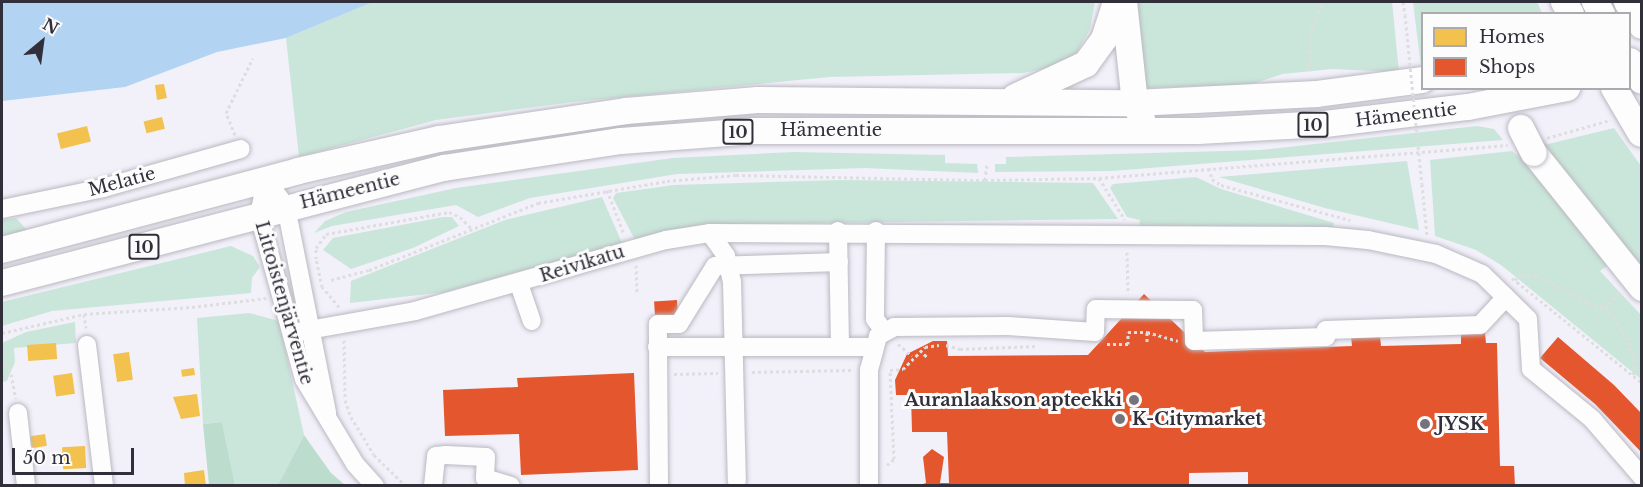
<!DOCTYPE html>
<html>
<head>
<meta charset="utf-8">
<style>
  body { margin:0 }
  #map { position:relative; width:1643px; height:487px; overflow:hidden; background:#f2f0f9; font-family:"Libre Baskerville",serif }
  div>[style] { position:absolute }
  .green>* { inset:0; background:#cae6da }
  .forest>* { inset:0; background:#bcdcce }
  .water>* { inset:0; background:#b3d3f3 }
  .homes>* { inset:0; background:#f2c14e; transform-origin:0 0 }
  .shops>* { inset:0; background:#e4572e; transform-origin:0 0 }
  .path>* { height:3px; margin-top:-1.5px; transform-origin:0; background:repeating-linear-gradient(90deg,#dedee0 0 3px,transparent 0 6px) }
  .roads { filter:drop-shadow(0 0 2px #bab8c1) drop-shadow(0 0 2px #bab8c1) }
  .minor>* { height:18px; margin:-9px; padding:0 9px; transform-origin:9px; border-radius:9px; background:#fdfdfe }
  .highway>* { height:26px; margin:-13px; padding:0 13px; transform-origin:13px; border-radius:13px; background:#fdfdfe }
  .path-bridge>* { height:3px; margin-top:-1.5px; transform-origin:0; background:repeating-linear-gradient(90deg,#dedee0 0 3px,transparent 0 6px) }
  .bridges { filter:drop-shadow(0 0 2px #bab8c1) drop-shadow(0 0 2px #bab8c1) }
  .highway-bridge>* { height:26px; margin:-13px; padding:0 13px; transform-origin:13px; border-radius:13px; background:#fdfdfe }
  .dots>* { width:16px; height:16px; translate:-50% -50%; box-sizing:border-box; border:3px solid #fcfcfc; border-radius:50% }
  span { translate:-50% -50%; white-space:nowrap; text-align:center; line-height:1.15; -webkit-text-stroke:6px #fcfcfc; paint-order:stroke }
  .shield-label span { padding:2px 4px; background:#fcfcfc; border:2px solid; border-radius:4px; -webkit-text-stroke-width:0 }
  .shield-label { font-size:16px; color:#312f3a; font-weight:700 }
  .street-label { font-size:18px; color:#312f3a }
  .poi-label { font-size:18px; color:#312f3a; font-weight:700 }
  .right { translate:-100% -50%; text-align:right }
  .left { translate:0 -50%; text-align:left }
  .frame { position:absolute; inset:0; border:3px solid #312f3a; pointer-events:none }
  .legend { position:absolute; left:1421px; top:12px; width:210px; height:78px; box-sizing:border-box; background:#fcfcfc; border:2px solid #abaaae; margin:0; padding:8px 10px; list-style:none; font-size:18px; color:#312f3a }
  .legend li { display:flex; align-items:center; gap:12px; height:30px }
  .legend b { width:30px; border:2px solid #abaaae }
  .north { position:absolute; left:12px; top:12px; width:60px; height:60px; -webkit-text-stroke:4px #fcfcfc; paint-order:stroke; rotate:29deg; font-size:16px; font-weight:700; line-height:24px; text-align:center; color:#312f3a }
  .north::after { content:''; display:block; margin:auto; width:21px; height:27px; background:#312f3a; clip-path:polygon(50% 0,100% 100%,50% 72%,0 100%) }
  .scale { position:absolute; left:12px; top:448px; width:122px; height:27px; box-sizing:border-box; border:3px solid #312f3a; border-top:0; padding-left:8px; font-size:18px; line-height:21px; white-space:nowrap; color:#312f3a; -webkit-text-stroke:4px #fcfcfc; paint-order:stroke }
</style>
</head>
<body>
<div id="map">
  <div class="green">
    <div style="clip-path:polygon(373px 2px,1095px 2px,1090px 29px,1077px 52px,1058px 66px,1023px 73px,830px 77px,573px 102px,436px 120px,299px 157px,286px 38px)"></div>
    <div style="clip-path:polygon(1137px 2px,1392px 2px,1399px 72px,1332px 69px,1283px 74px,1249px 85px,1144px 88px)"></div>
    <div style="clip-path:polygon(1413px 2px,1537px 2px,1542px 13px,1422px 14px,1421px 67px)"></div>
    <div style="clip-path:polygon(1477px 126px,1494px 129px,1503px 140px,1112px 171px,995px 172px,995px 164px,1006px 164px,1006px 157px,1260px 150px)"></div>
    <div style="clip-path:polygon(1614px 128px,1641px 166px,1641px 273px,1540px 146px)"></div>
    <div style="clip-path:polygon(1512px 151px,1531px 167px,1607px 266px,1600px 271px,1641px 315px,1641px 379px,1501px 265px,1476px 250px,1435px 236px,1430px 160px)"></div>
    <div style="clip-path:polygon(794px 152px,945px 155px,945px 163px,977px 164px,978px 173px,865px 168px,677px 174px,530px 198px,478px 217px,456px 205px,332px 226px,314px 233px,325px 221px,346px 212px,456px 188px,673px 158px)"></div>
    <div style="clip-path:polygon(1407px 161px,1419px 230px,1325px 208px,1219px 177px)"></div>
    <div style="clip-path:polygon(1196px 177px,1221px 189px,1334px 223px,1333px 229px,1139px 227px,1140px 220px,1127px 217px,1110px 188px,1113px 184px)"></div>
    <div style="clip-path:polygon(840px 180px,1093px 183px,1118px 219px,735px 224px,685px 228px,635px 240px,613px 198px,616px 193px,674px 185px)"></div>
    <div style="clip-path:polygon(602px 197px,622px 243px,445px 292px,350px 303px,351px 281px,505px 220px)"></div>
    <div style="clip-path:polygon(443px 217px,452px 217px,459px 226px,413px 248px,351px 269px,323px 250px,333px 238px)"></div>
    <div style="clip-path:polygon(16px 218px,28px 231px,2px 237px,2px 220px)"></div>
    <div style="clip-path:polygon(231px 246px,253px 256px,260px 267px,252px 278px,251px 293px,52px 311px,2px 326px,2px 302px)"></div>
    <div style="clip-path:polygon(249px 313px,279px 321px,304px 435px,279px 483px,271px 485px,235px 485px,222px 422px,203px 424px,197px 318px)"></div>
    <div style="clip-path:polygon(75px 322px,76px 343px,14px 348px,15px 362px,7px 381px,2px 382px,2px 343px,26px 332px)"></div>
  </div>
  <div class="forest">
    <div style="clip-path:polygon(222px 422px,235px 485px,209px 485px,203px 424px)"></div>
    <div style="clip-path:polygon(304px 435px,331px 473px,345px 485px,271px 485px,279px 483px)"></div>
  </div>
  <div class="water">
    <div style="clip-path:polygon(2px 2px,373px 2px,286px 38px,217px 52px,125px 87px,2px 101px)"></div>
  </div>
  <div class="homes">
    <div style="clip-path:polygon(164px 84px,167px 98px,157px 100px,155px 85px)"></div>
    <div style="left:162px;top:117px;width:12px;height:19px;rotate:76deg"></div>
    <div style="left:87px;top:126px;width:16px;height:31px;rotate:76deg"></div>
    <div style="left:56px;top:343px;width:16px;height:29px;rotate:86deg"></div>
    <div style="left:129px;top:352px;width:28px;height:16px;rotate:82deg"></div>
    <div style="left:194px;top:368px;width:7px;height:13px;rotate:82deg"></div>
    <div style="left:72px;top:373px;width:21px;height:19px;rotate:82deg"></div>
    <div style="clip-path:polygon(197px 394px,200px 416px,181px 419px,173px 397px)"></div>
    <div style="left:45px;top:434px;width:12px;height:15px;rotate:81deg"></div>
    <div style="left:85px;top:446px;width:22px;height:23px;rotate:87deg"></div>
    <div style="clip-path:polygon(204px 470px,206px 486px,185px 486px,184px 473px)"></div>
  </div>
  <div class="shops">
    <div style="clip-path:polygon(1144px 294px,1205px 352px,1352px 346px,1351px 336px,1380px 336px,1381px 346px,1461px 344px,1461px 334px,1485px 333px,1486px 343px,1497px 343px,1500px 466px,1514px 466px,1515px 486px,1248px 486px,1248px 472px,1189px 473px,1189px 486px,917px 486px,926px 483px,923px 457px,932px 449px,944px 457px,940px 483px,949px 483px,947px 432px,912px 432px,911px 395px,896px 395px,895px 380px,907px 354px,933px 341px,947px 341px,948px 356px,1088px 355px)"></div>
    <div style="left:677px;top:300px;width:15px;height:23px;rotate:86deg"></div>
    <div style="clip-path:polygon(1558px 337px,1614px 385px,1642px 414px,1642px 453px,1595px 404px,1540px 358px)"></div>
    <div style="clip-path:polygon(634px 373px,638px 470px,521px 475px,519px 434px,445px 436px,443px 390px,518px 387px,517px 378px)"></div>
  </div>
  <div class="path">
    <div style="left:1403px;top:2px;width:13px;rotate:81deg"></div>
    <div style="left:1309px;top:71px;width:41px;rotate:-87.2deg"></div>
    <div style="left:1311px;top:30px;width:30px;rotate:-67deg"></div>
    <div style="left:235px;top:135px;width:24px;rotate:-112deg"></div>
    <div style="left:226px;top:113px;width:61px;rotate:-63.9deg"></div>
    <div style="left:1547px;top:138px;width:66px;rotate:-15.9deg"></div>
    <div style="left:1209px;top:168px;width:11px;rotate:75deg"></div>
    <div style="left:1212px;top:179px;width:11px;rotate:34deg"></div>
    <div style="left:1221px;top:185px;width:134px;rotate:15.2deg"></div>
    <div style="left:1099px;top:178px;width:49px;rotate:58.2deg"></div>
    <div style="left:985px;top:180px;width:16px;rotate:-83deg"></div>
    <div style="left:1422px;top:184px;width:52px;rotate:84.5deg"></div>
    <div style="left:607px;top:190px;width:47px;rotate:68.9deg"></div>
    <div style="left:1127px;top:252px;width:42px;rotate:88.6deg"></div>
    <div style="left:636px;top:265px;width:29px;rotate:88deg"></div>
    <div style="left:1512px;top:278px;width:167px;rotate:38.9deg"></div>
    <div style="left:331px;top:280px;width:39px;rotate:-15deg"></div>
    <div style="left:369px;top:270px;width:182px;rotate:-21.6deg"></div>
    <div style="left:538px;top:203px;width:131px;rotate:-9.7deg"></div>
    <div style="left:667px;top:181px;width:69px;rotate:-5deg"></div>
    <div style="left:736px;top:175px;width:249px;rotate:1.2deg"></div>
    <div style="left:985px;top:180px;width:114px;rotate:-1deg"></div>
    <div style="left:1099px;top:178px;width:410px;rotate:-4.6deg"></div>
    <div style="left:1515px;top:280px;width:8px;rotate:-45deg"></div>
    <div style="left:1521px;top:274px;width:16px;rotate:4deg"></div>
    <div style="left:1537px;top:275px;width:65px;rotate:28.5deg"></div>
    <div style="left:1594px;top:306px;width:12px;rotate:5deg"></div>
    <div style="left:1619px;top:293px;width:19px;rotate:133deg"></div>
    <div style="left:1606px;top:307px;width:42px;rotate:56.7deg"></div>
    <div style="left:1629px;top:342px;width:25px;rotate:76deg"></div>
    <div style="left:1635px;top:366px;width:10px;rotate:101deg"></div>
    <div style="left:339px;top:307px;width:26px;rotate:-130deg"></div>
    <div style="left:322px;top:287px;width:29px;rotate:-102deg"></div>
    <div style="left:316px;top:259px;width:11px;rotate:-90deg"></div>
    <div style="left:316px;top:248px;width:17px;rotate:-54deg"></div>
    <div style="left:326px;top:234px;width:125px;rotate:-10.1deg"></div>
    <div style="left:449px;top:212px;width:12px;rotate:24deg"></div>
    <div style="left:460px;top:217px;width:16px;rotate:45deg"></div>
    <div style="left:84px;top:314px;width:14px;rotate:82deg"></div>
    <div style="left:1147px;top:332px;width:11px;rotate:90deg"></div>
    <div style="left:2px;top:333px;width:84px;rotate:-13deg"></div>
    <div style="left:84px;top:314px;width:108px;rotate:-3.7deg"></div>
    <div style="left:192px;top:307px;width:75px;rotate:-6.9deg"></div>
    <div style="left:344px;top:340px;width:60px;rotate:89deg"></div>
    <div style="left:345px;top:400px;width:18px;rotate:71deg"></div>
    <div style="left:351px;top:417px;width:44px;rotate:58.8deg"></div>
    <div style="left:374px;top:455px;width:45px;rotate:44.1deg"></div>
    <div style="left:898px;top:344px;width:18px;rotate:41deg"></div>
    <div style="left:1107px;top:344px;width:21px"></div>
    <div style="left:1128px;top:344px;width:12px;rotate:-90deg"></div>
    <div style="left:1128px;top:332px;width:19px"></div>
    <div style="left:1147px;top:332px;width:32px;rotate:16deg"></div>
    <div style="left:946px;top:345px;width:15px;rotate:16deg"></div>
    <div style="left:960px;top:349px;width:78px;rotate:-2.2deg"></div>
    <div style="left:920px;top:350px;width:10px;rotate:45deg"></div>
    <div style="left:2px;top:359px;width:17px;rotate:59deg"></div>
    <div style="left:11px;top:374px;width:25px;rotate:79deg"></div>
    <div style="left:752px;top:372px;width:101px;rotate:-1.1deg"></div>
    <div style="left:674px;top:374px;width:44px;rotate:-1.3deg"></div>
    <div style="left:887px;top:465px;width:9px;rotate:-41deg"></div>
    <div style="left:894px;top:459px;width:89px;rotate:-92.6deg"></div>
    <div style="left:890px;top:370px;width:13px;rotate:-4deg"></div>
    <div style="left:903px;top:369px;width:31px;rotate:-45deg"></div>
    <div style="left:925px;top:347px;width:14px;rotate:-8deg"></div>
  </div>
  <div class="roads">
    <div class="minor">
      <div style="left:266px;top:180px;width:36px;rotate:101deg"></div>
      <div style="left:259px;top:215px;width:170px;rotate:74.7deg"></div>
      <div style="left:304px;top:379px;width:99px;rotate:59deg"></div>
      <div style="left:355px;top:464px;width:30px;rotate:48deg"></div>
      <div style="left:266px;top:180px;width:34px;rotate:53deg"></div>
      <div style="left:286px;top:207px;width:210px;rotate:78.7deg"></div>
      <div style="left:2px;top:209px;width:103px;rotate:-11.7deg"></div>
      <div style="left:103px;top:188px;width:143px;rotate:-15.8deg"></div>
      <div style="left:838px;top:231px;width:116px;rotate:89deg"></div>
      <div style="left:876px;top:231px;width:88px;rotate:90.7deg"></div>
      <div style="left:875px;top:319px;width:14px;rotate:54deg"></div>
      <div style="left:710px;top:233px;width:28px;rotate:55deg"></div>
      <div style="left:726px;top:256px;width:27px;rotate:77deg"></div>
      <div style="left:732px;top:282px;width:199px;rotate:88.6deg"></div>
      <div style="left:519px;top:284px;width:39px;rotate:71deg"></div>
      <div style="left:292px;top:333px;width:125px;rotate:-10.1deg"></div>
      <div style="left:415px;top:311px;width:261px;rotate:-15.8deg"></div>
      <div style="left:666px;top:240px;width:45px;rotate:-9deg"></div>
      <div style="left:710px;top:233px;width:615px;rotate:0.28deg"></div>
      <div style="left:1325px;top:236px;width:43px;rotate:5.3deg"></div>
      <div style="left:1368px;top:240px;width:69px;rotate:11.6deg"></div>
      <div style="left:1436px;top:254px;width:50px;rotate:23.5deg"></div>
      <div style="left:1482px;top:274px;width:64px;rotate:44.4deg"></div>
      <div style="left:1528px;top:319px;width:50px;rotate:86.6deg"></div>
      <div style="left:1531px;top:369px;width:79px;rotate:39.3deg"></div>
      <div style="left:1592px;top:419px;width:77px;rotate:49.2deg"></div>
      <div style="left:87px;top:345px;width:142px;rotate:83.1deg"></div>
      <div style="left:657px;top:347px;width:217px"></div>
      <div style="left:18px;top:413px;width:73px;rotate:83.7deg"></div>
      <div style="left:433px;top:486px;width:30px;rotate:-84deg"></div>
      <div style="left:436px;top:456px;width:10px;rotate:-6deg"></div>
      <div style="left:446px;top:455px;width:40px;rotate:2.9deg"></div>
      <div style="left:486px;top:457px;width:21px;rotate:93deg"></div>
      <div style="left:485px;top:478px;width:27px;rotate:17deg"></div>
      <div style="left:659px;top:486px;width:162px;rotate:-90.4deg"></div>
      <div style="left:658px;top:324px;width:21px"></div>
      <div style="left:679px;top:324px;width:68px;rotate:-58.2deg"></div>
      <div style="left:715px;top:266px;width:124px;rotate:-1.8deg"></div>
      <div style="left:869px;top:486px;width:116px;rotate:-90deg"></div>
      <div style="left:869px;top:370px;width:35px;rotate:-75deg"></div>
      <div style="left:878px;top:336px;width:18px;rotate:-29deg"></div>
      <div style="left:894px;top:327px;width:114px;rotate:-0.5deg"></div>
      <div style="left:1008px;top:326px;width:87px;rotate:3.9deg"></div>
      <div style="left:1095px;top:332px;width:23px;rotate:-88deg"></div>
      <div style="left:1096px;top:309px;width:97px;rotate:0.6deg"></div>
      <div style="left:1193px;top:310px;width:31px;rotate:88deg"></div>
      <div style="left:1194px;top:341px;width:132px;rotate:-1.7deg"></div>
      <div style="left:1326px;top:337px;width:7px;rotate:-90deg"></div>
      <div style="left:1326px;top:330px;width:154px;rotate:-1.9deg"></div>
      <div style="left:1480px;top:325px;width:38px;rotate:-47deg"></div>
    </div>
    <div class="highway">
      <div style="left:1124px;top:2px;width:102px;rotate:83.8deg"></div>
      <div style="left:1135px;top:103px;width:17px;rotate:66deg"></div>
      <div style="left:1564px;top:2px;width:14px;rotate:60deg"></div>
      <div style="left:1595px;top:2px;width:14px;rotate:60deg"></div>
      <div style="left:1627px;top:2px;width:28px;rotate:58deg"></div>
      <div style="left:1015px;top:97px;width:78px;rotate:-24.9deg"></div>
      <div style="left:1086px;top:64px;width:31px;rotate:-54deg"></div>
      <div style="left:1104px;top:39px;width:39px;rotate:-72deg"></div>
      <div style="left:1534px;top:153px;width:173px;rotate:51.3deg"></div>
      <div style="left:2px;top:250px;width:306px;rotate:-14.9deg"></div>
      <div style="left:298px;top:171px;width:145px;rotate:-12.8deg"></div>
      <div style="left:439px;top:139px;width:189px;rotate:-8.5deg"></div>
      <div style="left:626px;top:111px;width:132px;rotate:-4.8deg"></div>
      <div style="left:758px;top:100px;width:377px;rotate:0.5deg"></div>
      <div style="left:1135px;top:103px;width:182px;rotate:-2.8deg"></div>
      <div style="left:1317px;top:94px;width:106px;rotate:-7.6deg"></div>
      <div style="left:2px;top:283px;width:457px;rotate:-14.6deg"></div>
      <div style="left:444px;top:168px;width:179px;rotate:-8.7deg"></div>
      <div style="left:621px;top:141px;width:133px;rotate:-4.3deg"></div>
      <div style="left:754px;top:131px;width:444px"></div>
      <div style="left:1198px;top:131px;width:127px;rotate:-3.2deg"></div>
      <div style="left:1325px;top:124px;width:144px;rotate:-6.8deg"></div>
      <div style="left:1468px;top:107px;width:101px;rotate:-10.9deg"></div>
    </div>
  </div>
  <div class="path-bridge">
    <div style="left:1405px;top:15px;width:170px;rotate:84.3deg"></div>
  </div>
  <div class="bridges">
    <div class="highway-bridge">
      <div style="left:1630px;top:61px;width:23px;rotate:59deg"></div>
      <div style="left:1614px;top:88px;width:53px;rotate:59.6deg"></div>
      <div style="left:1521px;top:128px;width:28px;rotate:63deg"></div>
    </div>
  </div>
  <div class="dots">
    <div style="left:1134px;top:400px;background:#75737d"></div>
    <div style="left:1120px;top:419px;background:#75737d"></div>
    <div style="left:1425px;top:424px;background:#75737d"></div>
  </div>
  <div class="shield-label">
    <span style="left:1313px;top:125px">10</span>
    <span style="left:738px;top:132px">10</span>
    <span style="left:144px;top:247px">10</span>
  </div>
  <div class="street-label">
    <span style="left:1406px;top:115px;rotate:-7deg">Hämeentie</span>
    <span style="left:831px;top:130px">Hämeentie</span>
    <span style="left:122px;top:182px;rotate:-15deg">Melatie</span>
    <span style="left:350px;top:191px;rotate:-14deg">Hämeentie</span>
    <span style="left:582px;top:264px;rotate:-17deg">Reivikatu</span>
    <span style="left:284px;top:303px;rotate:74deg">Littoistenjärventie</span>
  </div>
  <div class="poi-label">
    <span class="right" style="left:1122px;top:400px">Auranlaakson apteekki</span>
    <span class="left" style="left:1132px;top:419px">K-Citymarket</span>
    <span class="left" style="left:1437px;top:424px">JYSK</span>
  </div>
  <div class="frame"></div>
  <ul class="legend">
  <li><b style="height:16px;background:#f2c14e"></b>Homes</li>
  <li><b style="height:16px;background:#e4572e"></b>Shops</li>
  </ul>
  <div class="north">N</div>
  <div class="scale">50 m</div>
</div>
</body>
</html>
